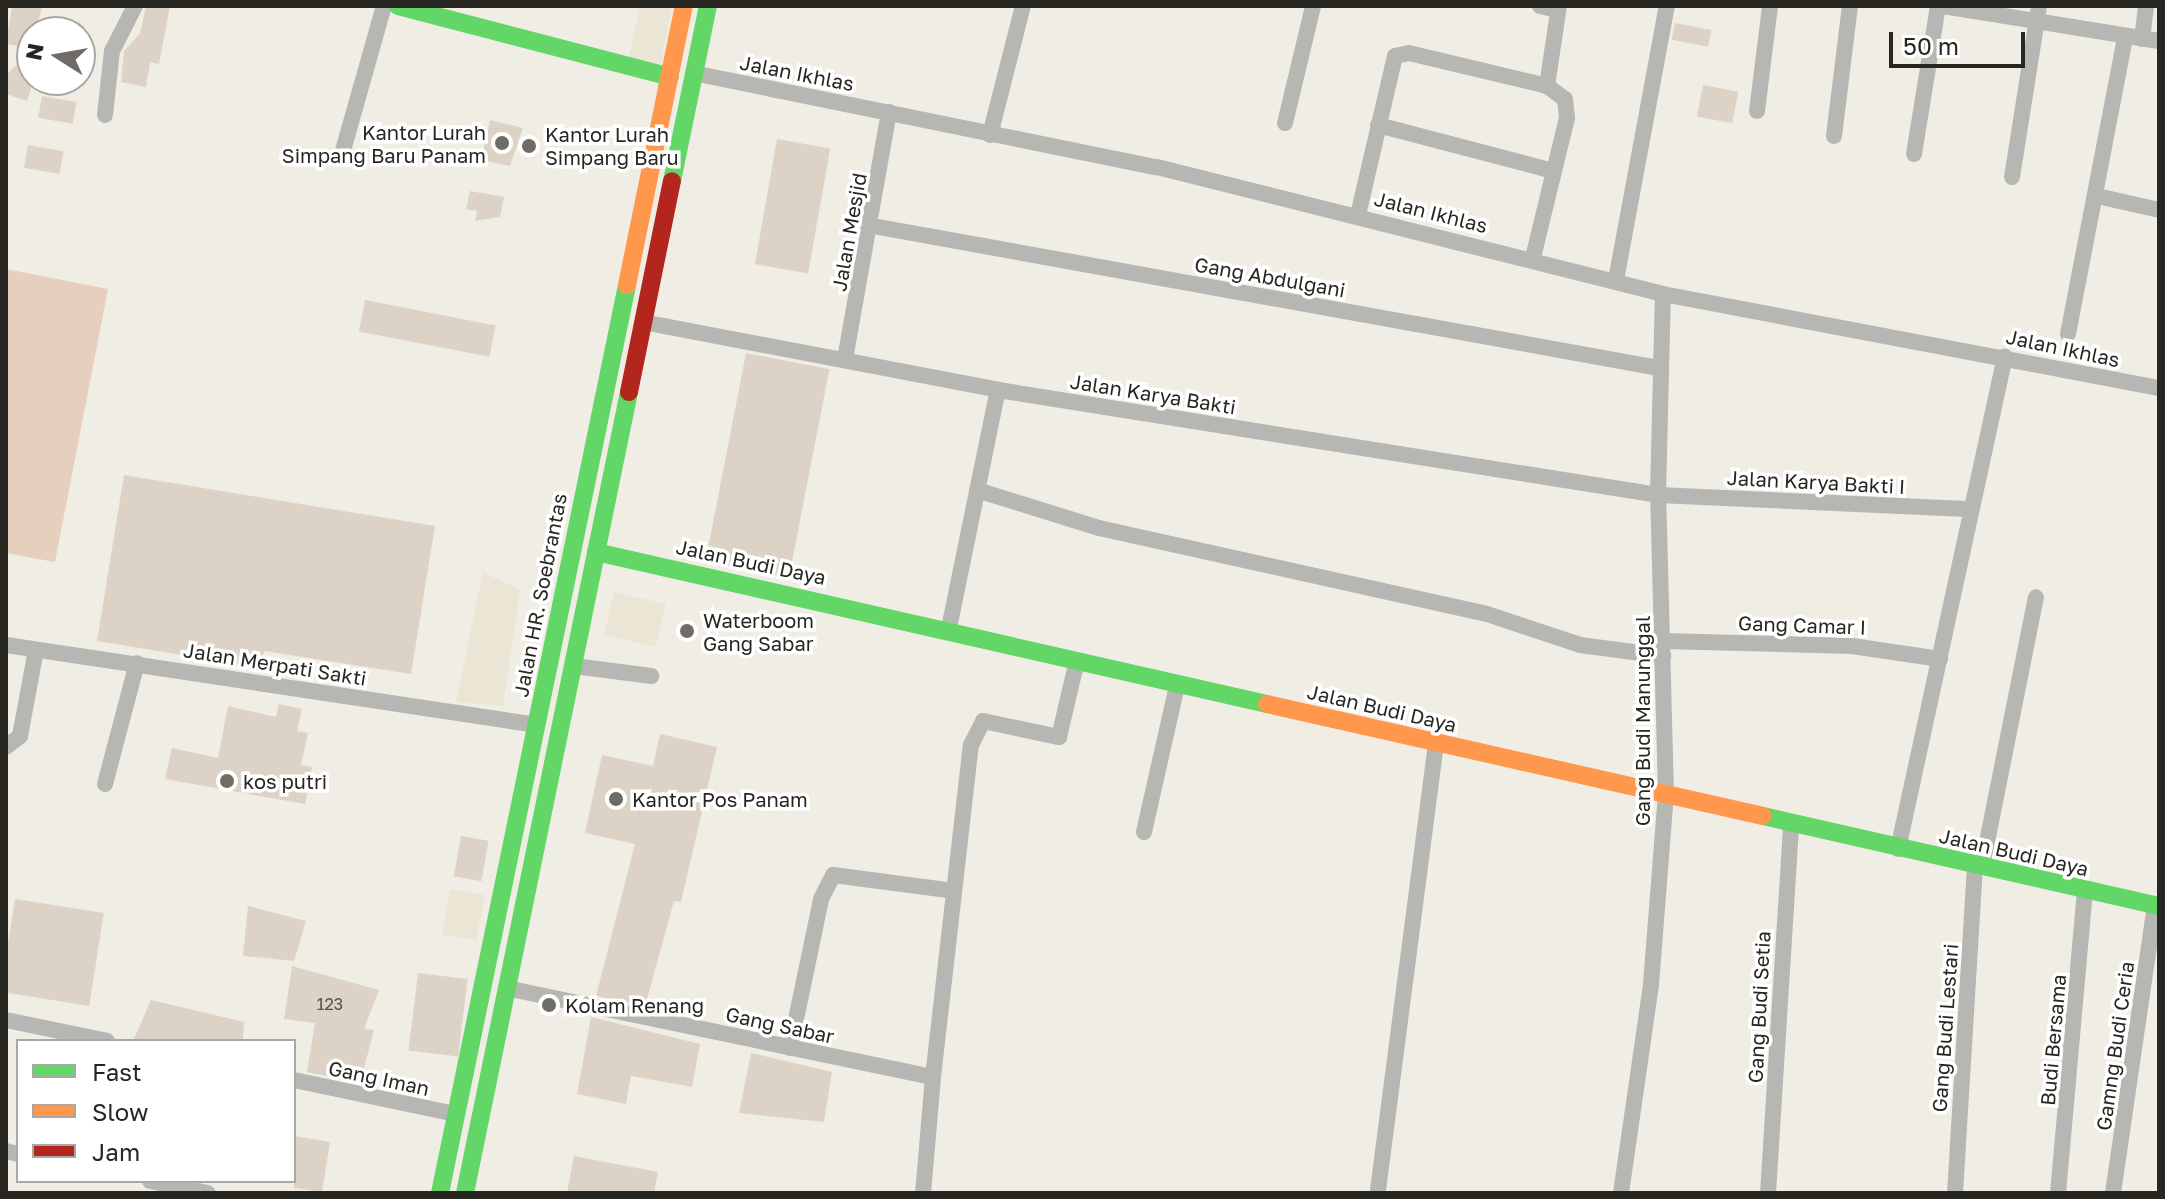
<!DOCTYPE html>
<html>
<head>
<meta charset="utf-8">
<style>
  body { margin:0 }
  #map { position:relative; width:2165px; height:1199px; overflow:hidden; background:#f0ede4; font-family:"Golos Text",sans-serif }
  div>[style] { position:absolute }
  .built>* { inset:0; background:#eae5d4; transform-origin:0 0 }
  .green>* { inset:0; background:#e6cfbd }
  .building>* { inset:0; background:#dcd3c6; transform-origin:0 0 }
  .street>* { height:16px; margin:-8px; padding:0 8px; transform-origin:8px; border-radius:8px; background:#b6b7b3 }
  .fast>* { height:18px; margin:-9px; padding:0 9px; transform-origin:9px; border-radius:9px; background:#63d668 }
  .slow>* { height:18px; margin:-9px; padding:0 9px; transform-origin:9px; border-radius:9px; background:#ff974d }
  .jam>* { height:18px; margin:-9px; padding:0 9px; transform-origin:9px; border-radius:9px; background:#b3261e }
  .dots>* { width:22px; height:22px; translate:-50% -50%; box-sizing:border-box; border:4px solid #fff; border-radius:50% }
  span { translate:-50% -50%; white-space:nowrap; text-align:center; line-height:1.15; -webkit-text-stroke:7px #fff; paint-order:stroke }
  .number-label { font-size:16px; color:#55514a }
  .number-label span { -webkit-text-stroke-width:0 }
  .street-label { font-size:20px; color:#282621 }
  .poi-label { font-size:20px; color:#282621 }
  .right { translate:-100% -50%; text-align:right }
  .left { translate:0 -50%; text-align:left }
  .frame { position:absolute; inset:0; border:8px solid #282621; pointer-events:none }
  .legend { position:absolute; left:16px; top:1039px; width:280px; height:144px; box-sizing:border-box; background:#fff; border:2px solid #a9a8a6; margin:0; padding:10px 14px; list-style:none; font-size:24px; color:#282621 }
  .legend li { display:flex; align-items:center; gap:16px; height:40px }
  .legend b { width:40px; border:2px solid #a9a8a6 }
  .north { position:absolute; left:16px; top:16px; width:80px; height:80px; box-sizing:border-box; background:#fff; border:2px solid #a9a8a6; border-radius:50%; rotate:281deg; font-size:22px; font-weight:700; line-height:32px; text-align:center; color:#282621 }
  .north::after { content:''; display:block; margin:auto; width:28px; height:36px; background:#6e6c65; clip-path:polygon(50% 0,100% 100%,50% 72%,0 100%) }
  .scale { position:absolute; left:1889px; top:32px; width:136px; height:36px; box-sizing:border-box; border:4px solid #282621; border-top:0; padding-left:10px; font-size:24px; line-height:28px; white-space:nowrap; color:#282621; -webkit-text-stroke:6px #fff; paint-order:stroke }
</style>
</head>
<body>
<div id="map">
  <div class="built">
    <div style="clip-path:polygon(640px 6px,672px 6px,661px 64px,629px 57px)"></div>
    <div style="clip-path:polygon(483px 572px,520px 590px,503px 706px,456px 702px)"></div>
    <div style="left:614px;top:592px;width:53px;height:44px;rotate:13deg"></div>
    <div style="left:450px;top:889px;width:35px;height:46px;rotate:10deg"></div>
  </div>
  <div class="green">
    <div style="clip-path:polygon(6px 269px,108px 289px,55px 562px,6px 553px)"></div>
  </div>
  <div class="building">
    <div style="clip-path:polygon(12px 6px,42px 6px,32px 48px,6px 44px)"></div>
    <div style="clip-path:polygon(146px 6px,170px 6px,159px 64px,150px 62px,146px 87px,121px 82px,124px 51px,140px 33px)"></div>
    <div style="left:1675px;top:23px;width:37px;height:17px;rotate:11deg"></div>
    <div style="clip-path:polygon(20px 62px,33px 83px,27px 101px,6px 94px,6px 75px)"></div>
    <div style="left:1703px;top:85px;width:36px;height:32px;rotate:11deg"></div>
    <div style="left:42px;top:96px;width:35px;height:22px;rotate:10deg"></div>
    <div style="clip-path:polygon(490px 120px,523px 128px,510px 166px,481px 160px)"></div>
    <div style="left:777px;top:139px;width:54px;height:127px;rotate:10deg"></div>
    <div style="left:28px;top:145px;width:36px;height:23px;rotate:10deg"></div>
    <div style="clip-path:polygon(470px 191px,504px 197px,500px 217px,475px 221px,477px 211px,466px 209px)"></div>
    <div style="left:365px;top:300px;width:133px;height:32px;rotate:11deg"></div>
    <div style="left:746px;top:353px;width:85px;height:212px;rotate:11deg"></div>
    <div style="clip-path:polygon(124px 475px,435px 526px,411px 674px,264px 651px,261px 668px,97px 641px)"></div>
    <div style="clip-path:polygon(279px 704px,302px 709px,297px 731px,308px 733px,301px 765px,312px 767px,305px 804px,165px 779px,172px 748px,218px 758px,228px 706px,276px 717px)"></div>
    <div style="clip-path:polygon(660px 734px,717px 747px,681px 902px,674px 901px,645px 1006px,596px 996px,635px 844px,585px 833px,602px 755px,653px 766px)"></div>
    <div style="left:461px;top:836px;width:28px;height:41px;rotate:10deg"></div>
    <div style="left:15px;top:899px;width:90px;height:94px;rotate:9deg"></div>
    <div style="clip-path:polygon(248px 906px,306px 921px,294px 961px,243px 956px)"></div>
    <div style="clip-path:polygon(292px 966px,379px 990px,364px 1029px,374px 1030px,360px 1083px,307px 1072px,315px 1023px,284px 1019px)"></div>
    <div style="left:418px;top:973px;width:50px;height:78px;rotate:7deg"></div>
    <div style="clip-path:polygon(151px 1000px,244px 1022px,243px 1041px,133px 1041px)"></div>
    <div style="clip-path:polygon(591px 1017px,700px 1044px,692px 1087px,631px 1076px,626px 1104px,577px 1094px)"></div>
    <div style="clip-path:polygon(751px 1053px,832px 1072px,824px 1122px,739px 1113px)"></div>
    <div style="clip-path:polygon(294px 1136px,330px 1142px,322px 1192px,294px 1188px)"></div>
    <div style="clip-path:polygon(574px 1156px,658px 1172px,654px 1193px,567px 1193px)"></div>
  </div>
  <div class="street">
    <div style="left:1540px;top:6px;width:18px;rotate:13deg"></div>
    <div style="left:1943px;top:6px;width:219px;rotate:9.2deg"></div>
    <div style="left:2142px;top:39px;width:33px;rotate:-83deg"></div>
    <div style="left:693px;top:73px;width:473px;rotate:11.5deg"></div>
    <div style="left:1157px;top:167px;width:522px;rotate:14.09deg"></div>
    <div style="left:1663px;top:294px;width:505px;rotate:10.73deg"></div>
    <div style="left:1547px;top:86px;width:81px;rotate:-81.5deg"></div>
    <div style="left:1757px;top:111px;width:106px;rotate:-82.9deg"></div>
    <div style="left:105px;top:115px;width:64px;rotate:-83.8deg"></div>
    <div style="left:112px;top:51px;width:51px;rotate:-62.9deg"></div>
    <div style="left:1285px;top:123px;width:120px;rotate:-76.5deg"></div>
    <div style="left:1378px;top:125px;width:181px;rotate:14.7deg"></div>
    <div style="left:990px;top:135px;width:133px;rotate:-75.7deg"></div>
    <div style="left:1834px;top:136px;width:131px;rotate:-83deg"></div>
    <div style="left:342px;top:154px;width:154px;rotate:-74.2deg"></div>
    <div style="left:1914px;top:154px;width:150px;rotate:-80.8deg"></div>
    <div style="left:2012px;top:177px;width:173px;rotate:-81deg"></div>
    <div style="left:2097px;top:196px;width:64px;rotate:12.7deg"></div>
    <div style="left:1358px;top:215px;width:163px;rotate:-76.9deg"></div>
    <div style="left:1395px;top:56px;width:14px;rotate:-12deg"></div>
    <div style="left:1409px;top:53px;width:142px;rotate:13.4deg"></div>
    <div style="left:1547px;top:86px;width:22px;rotate:36deg"></div>
    <div style="left:1565px;top:99px;width:19px;rotate:84deg"></div>
    <div style="left:1567px;top:118px;width:144px;rotate:103.7deg"></div>
    <div style="left:873px;top:226px;width:799px;rotate:10.24deg"></div>
    <div style="left:1616px;top:280px;width:279px;rotate:-79.5deg"></div>
    <div style="left:643px;top:322px;width:361px;rotate:10.8deg"></div>
    <div style="left:998px;top:390px;width:668px;rotate:9.04deg"></div>
    <div style="left:1658px;top:495px;width:314px;rotate:2.6deg"></div>
    <div style="left:2068px;top:334px;width:302px;rotate:-79.1deg"></div>
    <div style="left:845px;top:359px;width:251px;rotate:-79.9deg"></div>
    <div style="left:977px;top:490px;width:128px;rotate:17.3deg"></div>
    <div style="left:1099px;top:528px;width:397px;rotate:12.5deg"></div>
    <div style="left:1487px;top:614px;width:98px;rotate:18.4deg"></div>
    <div style="left:1580px;top:645px;width:84px;rotate:7.5deg"></div>
    <div style="left:949px;top:628px;width:243px;rotate:-78.4deg"></div>
    <div style="left:1662px;top:641px;width:190px;rotate:1.5deg"></div>
    <div style="left:1852px;top:646px;width:89px;rotate:8.4deg"></div>
    <div style="left:6px;top:645px;width:537px;rotate:8.57deg"></div>
    <div style="left:574px;top:666px;width:78px;rotate:7.4deg"></div>
    <div style="left:6px;top:747px;width:18px;rotate:-38deg"></div>
    <div style="left:20px;top:736px;width:87px;rotate:-79.5deg"></div>
    <div style="left:105px;top:784px;width:125px;rotate:-75.2deg"></div>
    <div style="left:1144px;top:832px;width:151px;rotate:-77.3deg"></div>
    <div style="left:1898px;top:849px;width:504px;rotate:-77.75deg"></div>
    <div style="left:1982px;top:867px;width:275px;rotate:-78.7deg"></div>
    <div style="left:506px;top:988px;width:436px;rotate:11.8deg"></div>
    <div style="left:933px;top:1077px;width:116px;rotate:94.9deg"></div>
    <div style="left:6px;top:1020px;width:103px;rotate:11.7deg"></div>
    <div style="left:790px;top:1048px;width:152px;rotate:-78.2deg"></div>
    <div style="left:821px;top:899px;width:27px;rotate:-63deg"></div>
    <div style="left:833px;top:875px;width:122px;rotate:7.5deg"></div>
    <div style="left:933px;top:1077px;width:334px;rotate:-83.5deg"></div>
    <div style="left:971px;top:745px;width:27px;rotate:-63deg"></div>
    <div style="left:983px;top:721px;width:78px;rotate:11.9deg"></div>
    <div style="left:1059px;top:737px;width:79px;rotate:-76.8deg"></div>
    <div style="left:294px;top:1080px;width:166px;rotate:11.9deg"></div>
    <div style="left:6px;top:1151px;width:12px;rotate:14deg"></div>
    <div style="left:150px;top:1181px;width:59px;rotate:11.7deg"></div>
    <div style="left:1378px;top:1190px;width:451px;rotate:-82.6deg"></div>
    <div style="left:1621px;top:1193px;width:211px;rotate:-81.8deg"></div>
    <div style="left:1651px;top:984px;width:190px;rotate:-85.5deg"></div>
    <div style="left:1666px;top:795px;width:300px;rotate:-91.5deg"></div>
    <div style="left:1658px;top:495px;width:201px;rotate:-88.6deg"></div>
    <div style="left:1768px;top:1193px;width:370px;rotate:-86.4deg"></div>
    <div style="left:1955px;top:1193px;width:328px;rotate:-86.5deg"></div>
    <div style="left:2058px;top:1193px;width:304px;rotate:-84.9deg"></div>
    <div style="left:2113px;top:1193px;width:291px;rotate:-81.7deg"></div>
  </div>
  <div class="fast">
    <div style="left:398px;top:6px;width:281px;rotate:14.6deg"></div>
    <div style="left:672px;top:181px;width:179px;rotate:-78.4deg"></div>
    <div style="left:596px;top:552px;width:688px;rotate:12.76deg"></div>
    <div style="left:1763px;top:816px;width:406px;rotate:12.8deg"></div>
    <div style="left:440px;top:1193px;width:927px;rotate:-78.36deg"></div>
    <div style="left:465px;top:1193px;width:818px;rotate:-78.43deg"></div>
  </div>
  <div class="slow">
    <div style="left:627px;top:285px;width:285px;rotate:-78.5deg"></div>
    <div style="left:1267px;top:704px;width:508px;rotate:12.72deg"></div>
  </div>
  <div class="jam">
    <div style="left:629px;top:392px;width:215px;rotate:-78.5deg"></div>
  </div>
  <div class="dots">
    <div style="left:502px;top:143px;background:#6e6c65"></div>
    <div style="left:529px;top:146px;background:#6e6c65"></div>
    <div style="left:687px;top:631px;background:#6e6c65"></div>
    <div style="left:227px;top:781px;background:#6e6c65"></div>
    <div style="left:616px;top:799px;background:#6e6c65"></div>
    <div style="left:549px;top:1005px;background:#6e6c65"></div>
  </div>
  <div class="number-label">
    <span style="left:330px;top:1004px">123</span>
  </div>
  <div class="street-label">
    <span style="left:797px;top:73px;rotate:11deg">Jalan Ikhlas</span>
    <span style="left:1431px;top:212px;rotate:14deg">Jalan Ikhlas</span>
    <span style="left:849px;top:232px;rotate:-80deg">Jalan Mesjid</span>
    <span style="left:1270px;top:277px;rotate:10deg">Gang Abdulgani</span>
    <span style="left:2063px;top:348px;rotate:12deg">Jalan Ikhlas</span>
    <span style="left:1153px;top:394px;rotate:9deg">Jalan Karya Bakti</span>
    <span style="left:1816px;top:482px;rotate:3deg">Jalan Karya Bakti I</span>
    <span style="left:751px;top:562px;rotate:12deg">Jalan Budi Daya</span>
    <span style="left:540px;top:595px;rotate:-79deg">Jalan HR. Soebrantas</span>
    <span style="left:1802px;top:625px;rotate:2deg">Gang Camar I</span>
    <span style="left:275px;top:664px;rotate:9deg">Jalan Merpati Sakti</span>
    <span style="left:1382px;top:708px;rotate:13deg">Jalan Budi Daya</span>
    <span style="left:1642px;top:721px;rotate:-90deg">Gang Budi Manunggal</span>
    <span style="left:2014px;top:852px;rotate:13deg">Jalan Budi Daya</span>
    <span style="left:1759px;top:1007px;rotate:-87deg">Gang Budi Setia</span>
    <span style="left:780px;top:1025px;rotate:12deg">Gang Sabar</span>
    <span style="left:1945px;top:1028px;rotate:-86deg">Gang Budi Lestari</span>
    <span style="left:2053px;top:1040px;rotate:-85deg">Budi Bersama</span>
    <span style="left:2115px;top:1046px;rotate:-82deg">Gamng Budi Ceria</span>
    <span style="left:379px;top:1078px;rotate:12deg">Gang Iman</span>
  </div>
  <div class="poi-label">
    <span class="right" style="left:486px;top:144px">Kantor Lurah<br>Simpang Baru Panam</span>
    <span class="left" style="left:545px;top:146px">Kantor Lurah<br>Simpang Baru</span>
    <span class="left" style="left:703px;top:632px">Waterboom<br>Gang Sabar</span>
    <span class="left" style="left:243px;top:781px">kos putri</span>
    <span class="left" style="left:632px;top:799px">Kantor Pos Panam</span>
    <span class="left" style="left:565px;top:1005px">Kolam Renang</span>
  </div>
  <div class="frame"></div>
  <ul class="legend">
  <li><b style="height:10px;background:#63d668"></b>Fast</li>
  <li><b style="height:10px;background:#ff974d"></b>Slow</li>
  <li><b style="height:10px;background:#b3261e"></b>Jam</li>
  </ul>
  <div class="north">N</div>
  <div class="scale">50 m</div>
</div>
</body>
</html>
